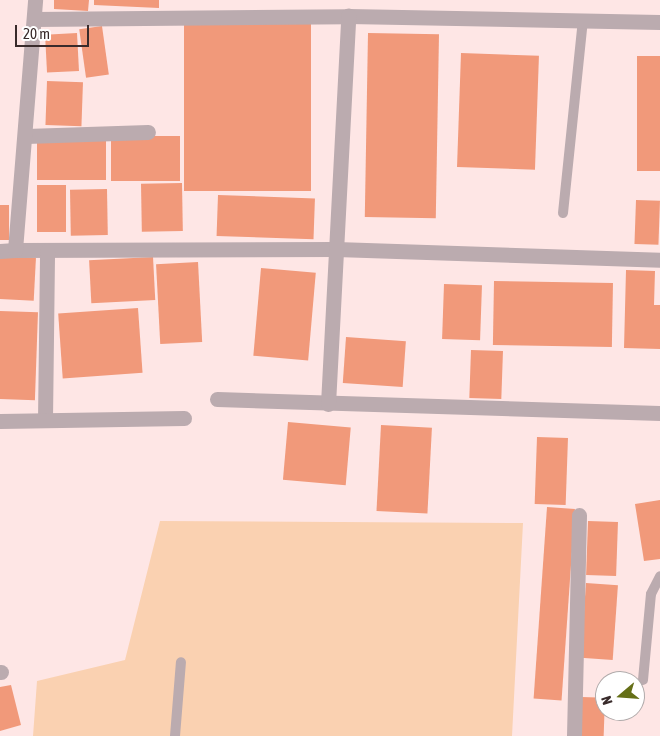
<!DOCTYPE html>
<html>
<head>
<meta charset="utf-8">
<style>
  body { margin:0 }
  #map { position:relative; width:660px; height:736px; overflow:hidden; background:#fee6e5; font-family:"Asap Condensed",sans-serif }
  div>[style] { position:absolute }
  .green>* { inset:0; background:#fad1b1 }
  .building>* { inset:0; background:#f1997a; transform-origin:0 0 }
  .service>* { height:10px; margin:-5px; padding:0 5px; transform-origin:5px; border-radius:5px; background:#bbabaf }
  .minor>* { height:15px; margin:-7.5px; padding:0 7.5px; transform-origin:7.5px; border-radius:7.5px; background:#bbabaf }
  span { translate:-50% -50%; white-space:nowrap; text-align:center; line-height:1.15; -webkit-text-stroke:4.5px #fff; paint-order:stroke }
  .north { position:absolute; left:595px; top:671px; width:50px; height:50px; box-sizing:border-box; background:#fff; border:1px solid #b0aaaa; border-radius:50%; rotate:252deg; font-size:14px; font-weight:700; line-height:20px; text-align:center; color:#392b2b }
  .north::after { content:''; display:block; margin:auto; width:18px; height:22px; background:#656f17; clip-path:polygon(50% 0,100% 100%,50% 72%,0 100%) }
  .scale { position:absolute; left:15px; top:25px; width:74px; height:22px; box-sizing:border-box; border:2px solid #392b2b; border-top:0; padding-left:6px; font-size:15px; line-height:18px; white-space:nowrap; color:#392b2b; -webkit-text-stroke:4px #fff; paint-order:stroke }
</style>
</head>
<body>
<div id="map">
  <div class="green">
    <div style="clip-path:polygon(160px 521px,523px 523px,512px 736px,33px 736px,37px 681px,125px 660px)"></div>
  </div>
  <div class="building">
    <div style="clip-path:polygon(54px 0,89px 0,88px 11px,54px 9px)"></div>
    <div style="clip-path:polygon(94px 0,159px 0,159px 8px,94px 5px)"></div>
    <div style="left:184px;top:20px;width:127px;height:171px"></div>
    <div style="left:102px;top:26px;width:49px;height:23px;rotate:82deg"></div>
    <div style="left:77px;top:33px;width:38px;height:32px;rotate:87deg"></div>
    <div style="left:368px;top:33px;width:71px;height:184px;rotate:1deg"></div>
    <div style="left:461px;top:53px;width:78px;height:114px;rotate:2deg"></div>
    <div style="left:637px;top:56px;width:23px;height:115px"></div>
    <div style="left:47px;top:81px;width:36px;height:44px;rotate:2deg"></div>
    <div style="left:180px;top:136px;width:45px;height:69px;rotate:90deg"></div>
    <div style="left:37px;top:139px;width:69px;height:41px"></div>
    <div style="left:182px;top:183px;width:48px;height:41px;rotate:89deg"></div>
    <div style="left:37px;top:185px;width:29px;height:47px"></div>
    <div style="left:107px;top:189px;width:46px;height:37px;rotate:89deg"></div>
    <div style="left:218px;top:195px;width:97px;height:41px;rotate:2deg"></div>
    <div style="left:636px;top:200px;width:24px;height:44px;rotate:2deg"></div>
    <div style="left:0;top:205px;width:9px;height:35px"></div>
    <div style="left:0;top:256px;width:36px;height:43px;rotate:3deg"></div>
    <div style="left:153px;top:257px;width:43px;height:64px;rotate:87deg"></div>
    <div style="left:198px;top:262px;width:80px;height:42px;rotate:87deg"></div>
    <div style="left:261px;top:268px;width:55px;height:88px;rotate:5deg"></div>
    <div style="clip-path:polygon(626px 270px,655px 271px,654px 305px,660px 305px,660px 349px,624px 348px)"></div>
    <div style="left:494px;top:281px;width:119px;height:64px;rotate:1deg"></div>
    <div style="left:444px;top:284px;width:38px;height:55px;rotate:2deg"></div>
    <div style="left:138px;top:308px;width:65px;height:80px;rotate:86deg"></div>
    <div style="left:0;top:311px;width:38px;height:88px;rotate:2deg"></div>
    <div style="left:346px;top:337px;width:60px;height:46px;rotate:4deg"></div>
    <div style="left:471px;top:350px;width:32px;height:48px;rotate:2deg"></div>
    <div style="left:288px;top:422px;width:63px;height:58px;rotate:5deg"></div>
    <div style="left:381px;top:425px;width:51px;height:86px;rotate:3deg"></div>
    <div style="left:537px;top:437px;width:31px;height:67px;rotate:2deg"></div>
    <div style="clip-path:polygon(660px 500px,660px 559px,644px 561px,635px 504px)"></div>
    <div style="left:547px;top:507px;width:28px;height:192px;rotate:4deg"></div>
    <div style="left:588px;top:521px;width:30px;height:54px;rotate:2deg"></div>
    <div style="left:586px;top:583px;width:32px;height:75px;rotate:4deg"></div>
    <div style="clip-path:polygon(11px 685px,21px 725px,0 731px,0 687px)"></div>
    <div style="left:582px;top:697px;width:23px;height:39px;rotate:2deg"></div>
  </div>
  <div class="service">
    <div style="left:563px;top:213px;width:193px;rotate:-84.1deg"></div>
    <div style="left:643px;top:680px;width:86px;rotate:-84.7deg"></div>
    <div style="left:651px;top:594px;width:20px;rotate:-63deg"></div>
    <div style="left:175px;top:736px;width:74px;rotate:-85.4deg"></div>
  </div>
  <div class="minor">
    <div style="left:34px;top:19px;width:314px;rotate:-0.5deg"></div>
    <div style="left:348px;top:16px;width:312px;rotate:1.1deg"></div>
    <div style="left:26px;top:136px;width:122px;rotate:-1.9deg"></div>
    <div style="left:15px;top:250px;width:321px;rotate:-0.2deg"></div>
    <div style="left:336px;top:249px;width:324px;rotate:1.9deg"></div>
    <div style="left:0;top:251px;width:15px;rotate:-4deg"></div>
    <div style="left:15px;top:250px;width:251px;rotate:-85.4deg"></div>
    <div style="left:217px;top:399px;width:443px;rotate:1.8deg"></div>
    <div style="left:328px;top:404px;width:389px;rotate:-87deg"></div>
    <div style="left:45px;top:420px;width:169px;rotate:-89.3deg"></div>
    <div style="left:0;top:421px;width:184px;rotate:-0.9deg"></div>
    <div style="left:0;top:672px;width:1px"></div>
    <div style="left:574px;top:736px;width:221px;rotate:-88.7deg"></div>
  </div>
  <div class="north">N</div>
  <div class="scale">20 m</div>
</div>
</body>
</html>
